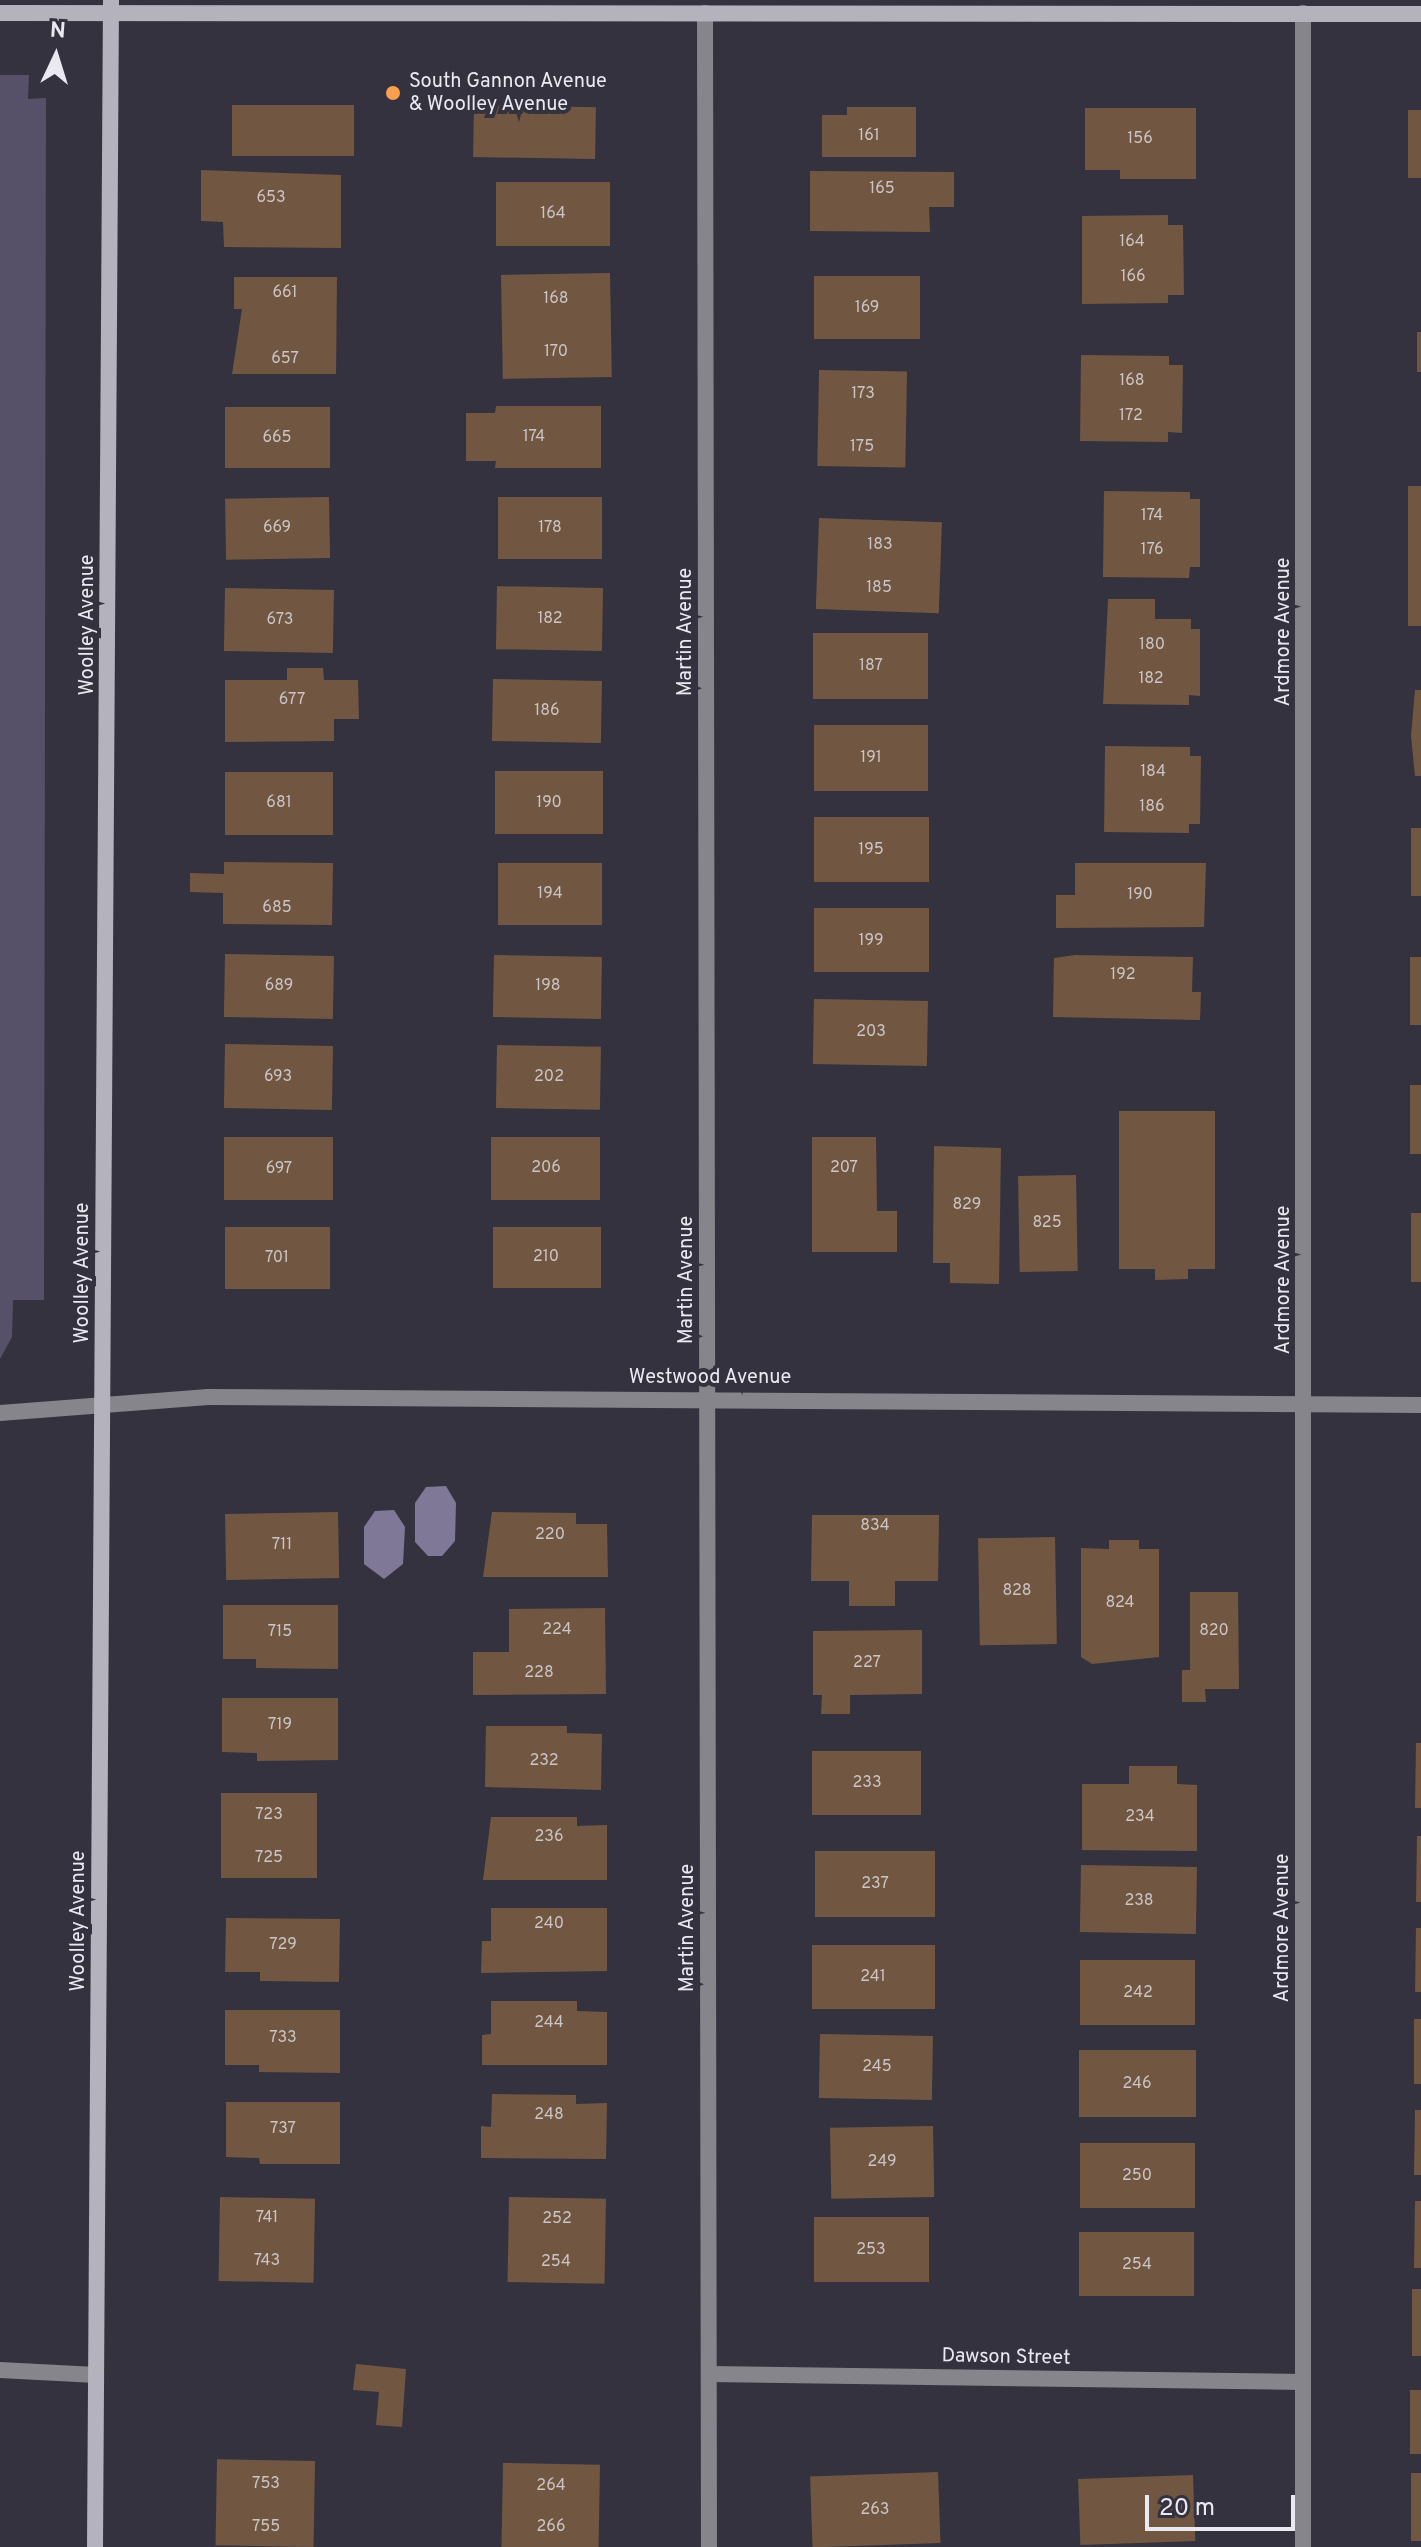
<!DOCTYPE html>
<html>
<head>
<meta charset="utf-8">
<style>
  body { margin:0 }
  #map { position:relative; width:1421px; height:2547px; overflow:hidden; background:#35323f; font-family:Overpass,sans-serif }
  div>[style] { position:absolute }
  .green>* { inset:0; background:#565069 }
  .water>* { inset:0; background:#807897 }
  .building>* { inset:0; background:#715742; transform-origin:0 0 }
  .street>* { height:16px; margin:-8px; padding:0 8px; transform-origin:8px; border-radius:8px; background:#86858b }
  .secondary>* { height:16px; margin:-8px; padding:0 8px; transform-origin:8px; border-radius:8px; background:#b4b2bc }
  .dots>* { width:22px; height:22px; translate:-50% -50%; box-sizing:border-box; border:4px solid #35323f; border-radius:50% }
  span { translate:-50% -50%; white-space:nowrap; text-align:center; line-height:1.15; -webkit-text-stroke:8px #35323f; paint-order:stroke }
  .number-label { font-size:16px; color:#ccc4c5 }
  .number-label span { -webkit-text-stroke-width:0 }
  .poi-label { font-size:20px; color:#eae9f1 }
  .left { translate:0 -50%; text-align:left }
  .street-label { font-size:20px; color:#eae9f1 }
  .north { position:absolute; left:16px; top:16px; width:80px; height:80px; -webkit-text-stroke:6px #35323f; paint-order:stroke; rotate:4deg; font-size:22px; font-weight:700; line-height:32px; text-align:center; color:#eae9f1 }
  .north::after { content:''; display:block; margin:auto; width:28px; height:36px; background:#eae9f1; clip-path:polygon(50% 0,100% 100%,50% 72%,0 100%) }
  .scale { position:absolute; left:1145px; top:2495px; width:150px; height:36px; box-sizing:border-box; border:4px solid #eae9f1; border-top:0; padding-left:10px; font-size:24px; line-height:28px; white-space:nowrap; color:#eae9f1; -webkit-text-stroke:6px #35323f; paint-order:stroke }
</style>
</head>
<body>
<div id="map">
  <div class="green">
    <div style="clip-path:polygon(0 75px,29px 75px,28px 99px,46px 98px,44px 1300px,13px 1300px,12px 1337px,0 1359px)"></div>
  </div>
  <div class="water">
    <div style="clip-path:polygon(446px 1486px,456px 1503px,455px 1541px,442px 1556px,428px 1556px,415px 1542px,415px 1503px,426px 1487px)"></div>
    <div style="clip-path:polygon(394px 1510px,405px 1527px,403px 1564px,384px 1579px,364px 1564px,364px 1527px,375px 1511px)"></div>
  </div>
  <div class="building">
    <div style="left:232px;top:105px;width:122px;height:51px"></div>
    <div style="left:474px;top:105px;width:122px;height:52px;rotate:1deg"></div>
    <div style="clip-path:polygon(847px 107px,916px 107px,916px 157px,822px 157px,822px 115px,847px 115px)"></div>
    <div style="clip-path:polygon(1085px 108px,1196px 108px,1196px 179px,1120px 179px,1120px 170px,1085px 170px)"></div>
    <div style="left:1408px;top:110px;width:13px;height:68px"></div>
    <div style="clip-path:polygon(201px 170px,341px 175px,341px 248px,224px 247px,223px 222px,201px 221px)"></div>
    <div style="clip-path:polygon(810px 171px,954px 172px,954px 207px,929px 207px,930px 232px,810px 231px)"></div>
    <div style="left:496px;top:182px;width:114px;height:64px"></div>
    <div style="clip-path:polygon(1168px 215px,1168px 225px,1183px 225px,1184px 295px,1168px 295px,1168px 303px,1082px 304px,1082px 216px)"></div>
    <div style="left:610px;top:273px;width:104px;height:109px;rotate:89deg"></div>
    <div style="left:814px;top:276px;width:106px;height:63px"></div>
    <div style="clip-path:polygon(234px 277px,337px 277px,336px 374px,232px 374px,242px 309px,234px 309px)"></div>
    <div style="left:1417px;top:332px;width:4px;height:40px"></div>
    <div style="clip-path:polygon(1081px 355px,1169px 356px,1169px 365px,1183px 365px,1182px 433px,1168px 432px,1168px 442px,1080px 441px)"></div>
    <div style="left:819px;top:370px;width:88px;height:96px;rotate:1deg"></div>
    <div style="clip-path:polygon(496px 406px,601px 406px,601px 468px,495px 468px,496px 461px,466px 461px,466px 413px,495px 413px)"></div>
    <div style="left:225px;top:407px;width:105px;height:61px"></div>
    <div style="left:1408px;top:486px;width:13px;height:140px"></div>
    <div style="clip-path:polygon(1104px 491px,1190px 492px,1190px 499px,1200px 499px,1200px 567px,1190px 567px,1189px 578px,1103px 577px)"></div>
    <div style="left:329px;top:497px;width:61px;height:104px;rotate:89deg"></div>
    <div style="left:498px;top:497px;width:104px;height:62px"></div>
    <div style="left:819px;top:518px;width:123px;height:91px;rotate:2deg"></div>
    <div style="left:225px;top:588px;width:109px;height:63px;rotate:1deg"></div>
    <div style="left:603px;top:588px;width:63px;height:106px;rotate:91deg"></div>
    <div style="clip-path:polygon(1108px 599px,1155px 599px,1155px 619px,1191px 619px,1191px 629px,1200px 629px,1200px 696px,1189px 695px,1189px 705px,1103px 704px)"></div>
    <div style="left:813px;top:633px;width:115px;height:66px"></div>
    <div style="clip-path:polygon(287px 668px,323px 668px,324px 680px,358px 680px,359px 719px,334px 719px,334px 741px,225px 742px,225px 680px,287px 680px)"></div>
    <div style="left:493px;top:679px;width:109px;height:62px;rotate:1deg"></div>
    <div style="clip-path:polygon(1415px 690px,1421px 690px,1421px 776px,1415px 776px,1411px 736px)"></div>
    <div style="left:814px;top:725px;width:114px;height:66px"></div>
    <div style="clip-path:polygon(1105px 746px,1190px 747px,1190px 756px,1201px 756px,1200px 824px,1189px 824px,1189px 833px,1104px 832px)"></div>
    <div style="left:495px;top:771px;width:108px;height:63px"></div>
    <div style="left:225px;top:772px;width:108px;height:63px"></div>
    <div style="left:814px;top:817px;width:115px;height:65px"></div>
    <div style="left:1411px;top:828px;width:10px;height:68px"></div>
    <div style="clip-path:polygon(224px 862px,333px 863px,332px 925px,223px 924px,223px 893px,190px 892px,190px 873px,224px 874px)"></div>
    <div style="left:498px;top:863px;width:104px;height:62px"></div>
    <div style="clip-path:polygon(1075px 863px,1206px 863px,1204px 927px,1056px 928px,1056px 895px,1075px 895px)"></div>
    <div style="left:814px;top:908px;width:115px;height:64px"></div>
    <div style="left:225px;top:954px;width:109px;height:63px;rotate:1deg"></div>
    <div style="left:494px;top:955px;width:108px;height:62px;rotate:1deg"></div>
    <div style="clip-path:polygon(1075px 955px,1193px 957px,1192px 992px,1201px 992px,1200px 1020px,1053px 1017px,1054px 958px)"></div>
    <div style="left:1410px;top:957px;width:11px;height:68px"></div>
    <div style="left:814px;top:999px;width:114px;height:65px;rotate:1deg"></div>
    <div style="left:225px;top:1044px;width:108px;height:64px;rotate:1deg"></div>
    <div style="left:497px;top:1045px;width:104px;height:63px;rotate:1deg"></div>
    <div style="left:1410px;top:1085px;width:11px;height:69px"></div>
    <div style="clip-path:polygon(1119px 1111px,1215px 1111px,1215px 1269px,1188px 1269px,1188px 1279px,1155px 1280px,1155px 1269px,1119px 1269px)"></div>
    <div style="left:333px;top:1137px;width:63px;height:109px;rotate:90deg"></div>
    <div style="left:491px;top:1137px;width:109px;height:63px"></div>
    <div style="clip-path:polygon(812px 1137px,876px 1137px,877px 1211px,897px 1211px,897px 1252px,812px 1252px)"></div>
    <div style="clip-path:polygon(934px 1146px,1001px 1148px,999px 1284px,950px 1283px,950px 1263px,933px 1263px)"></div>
    <div style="left:1076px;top:1175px;width:96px;height:58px;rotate:89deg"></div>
    <div style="left:1411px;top:1213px;width:10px;height:69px"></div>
    <div style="left:225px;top:1227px;width:105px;height:62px"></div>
    <div style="left:493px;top:1227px;width:108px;height:61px"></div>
    <div style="left:338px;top:1512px;width:66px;height:113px;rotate:89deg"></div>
    <div style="clip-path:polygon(492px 1512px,576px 1513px,576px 1524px,607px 1524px,608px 1577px,483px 1577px)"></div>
    <div style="clip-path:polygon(812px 1515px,939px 1515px,938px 1581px,895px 1581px,895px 1606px,849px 1606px,849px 1581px,811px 1581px)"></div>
    <div style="left:1055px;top:1537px;width:107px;height:77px;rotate:89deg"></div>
    <div style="clip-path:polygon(1109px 1540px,1139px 1540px,1139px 1549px,1159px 1549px,1159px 1657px,1092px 1664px,1081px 1657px,1081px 1548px,1109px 1549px)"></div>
    <div style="clip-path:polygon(1190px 1592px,1238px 1592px,1239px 1689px,1205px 1689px,1206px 1702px,1182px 1702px,1182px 1670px,1190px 1670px)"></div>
    <div style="clip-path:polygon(223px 1605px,338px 1605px,338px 1669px,256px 1668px,256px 1659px,223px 1659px)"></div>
    <div style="clip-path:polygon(605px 1608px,606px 1694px,473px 1695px,473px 1652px,509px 1652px,509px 1609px)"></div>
    <div style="clip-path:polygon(922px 1630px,922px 1694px,850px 1695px,850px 1714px,821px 1714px,822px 1695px,813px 1695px,813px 1631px)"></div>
    <div style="clip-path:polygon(222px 1698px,338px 1698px,338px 1760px,257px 1761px,257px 1753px,222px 1752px)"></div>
    <div style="clip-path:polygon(486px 1726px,567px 1726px,567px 1733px,602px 1734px,601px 1790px,485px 1787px)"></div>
    <div style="clip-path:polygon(1416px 1743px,1421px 1743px,1421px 1808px,1415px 1808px)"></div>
    <div style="left:921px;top:1751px;width:64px;height:109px;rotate:90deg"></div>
    <div style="clip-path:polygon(1129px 1766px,1177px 1766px,1177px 1784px,1197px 1785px,1197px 1851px,1082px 1850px,1082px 1784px,1129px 1784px)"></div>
    <div style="left:317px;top:1793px;width:85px;height:96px;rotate:90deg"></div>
    <div style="clip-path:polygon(491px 1817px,577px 1817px,577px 1826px,607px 1825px,607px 1880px,483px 1880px)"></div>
    <div style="clip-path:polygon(1417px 1836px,1421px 1836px,1421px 1902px,1416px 1902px)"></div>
    <div style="left:815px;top:1851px;width:120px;height:66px"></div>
    <div style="left:1197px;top:1867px;width:67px;height:116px;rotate:91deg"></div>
    <div style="clip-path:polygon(491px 1908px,607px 1908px,607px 1971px,481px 1973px,482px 1941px,491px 1941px)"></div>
    <div style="clip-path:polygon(226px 1918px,340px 1919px,339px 1982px,260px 1981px,260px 1972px,225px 1972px)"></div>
    <div style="clip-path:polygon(1416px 1928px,1421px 1928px,1421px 1992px,1415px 1992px)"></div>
    <div style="left:812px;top:1945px;width:123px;height:64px"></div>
    <div style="left:1080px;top:1960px;width:115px;height:65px"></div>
    <div style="clip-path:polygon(491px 2001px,577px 2001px,577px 2011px,607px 2012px,607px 2065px,482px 2065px,482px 2035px,491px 2034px)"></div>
    <div style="clip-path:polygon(225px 2010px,340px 2010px,340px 2073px,259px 2072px,259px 2065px,225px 2065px)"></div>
    <div style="left:1414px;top:2019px;width:7px;height:65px"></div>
    <div style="left:820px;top:2034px;width:113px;height:64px;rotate:1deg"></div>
    <div style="left:1079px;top:2050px;width:117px;height:67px"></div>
    <div style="clip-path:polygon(492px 2094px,576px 2095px,576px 2104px,607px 2103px,606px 2159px,481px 2158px,481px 2126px,491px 2127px)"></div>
    <div style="clip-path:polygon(226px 2102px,340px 2102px,340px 2164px,260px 2164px,259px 2158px,226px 2157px)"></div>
    <div style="clip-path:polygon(1415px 2110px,1421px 2110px,1421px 2175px,1414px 2175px)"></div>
    <div style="left:933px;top:2126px;width:71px;height:103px;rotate:89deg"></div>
    <div style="left:1080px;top:2143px;width:115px;height:65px"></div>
    <div style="left:220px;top:2197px;width:95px;height:84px;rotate:1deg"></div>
    <div style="left:509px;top:2197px;width:97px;height:85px;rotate:1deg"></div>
    <div style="clip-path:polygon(1415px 2201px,1421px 2201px,1421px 2268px,1414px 2268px)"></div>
    <div style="left:814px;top:2217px;width:115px;height:65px"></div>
    <div style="left:1079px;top:2232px;width:115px;height:64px"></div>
    <div style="left:1412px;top:2289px;width:9px;height:67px"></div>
    <div style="clip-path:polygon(356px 2364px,406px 2369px,402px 2427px,376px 2425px,379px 2392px,353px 2390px)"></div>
    <div style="left:1410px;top:2390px;width:11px;height:64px"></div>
    <div style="left:315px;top:2461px;width:86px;height:98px;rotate:91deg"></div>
    <div style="left:503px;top:2463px;width:97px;height:84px;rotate:1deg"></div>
    <div style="left:938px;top:2472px;width:71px;height:128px;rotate:88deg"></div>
    <div style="left:1411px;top:2473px;width:10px;height:68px"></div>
    <div style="left:1193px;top:2475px;width:66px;height:115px;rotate:88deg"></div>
  </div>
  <div class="street">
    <div style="left:705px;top:13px;width:2534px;rotate:89.91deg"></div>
    <div style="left:0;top:1413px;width:209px;rotate:-4.4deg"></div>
    <div style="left:208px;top:1397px;width:1213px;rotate:0.38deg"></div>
    <div style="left:0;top:2370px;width:96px;rotate:3deg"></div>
    <div style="left:709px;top:2374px;width:594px;rotate:0.77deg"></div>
    <div style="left:1303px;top:2547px;width:2534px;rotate:-90deg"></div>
  </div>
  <div class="secondary">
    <div style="left:0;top:13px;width:1421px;rotate:0.04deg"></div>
    <div style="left:95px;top:2547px;width:2547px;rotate:-89.64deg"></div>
  </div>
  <div class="dots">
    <div style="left:393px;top:93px;background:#fa9f4f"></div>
  </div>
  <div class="number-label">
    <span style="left:869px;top:136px">161</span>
    <span style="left:1140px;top:139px">156</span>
    <span style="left:882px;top:189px">165</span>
    <span style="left:271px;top:198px">653</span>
    <span style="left:553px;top:214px">164</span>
    <span style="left:1132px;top:242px">164</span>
    <span style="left:1133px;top:277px">166</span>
    <span style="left:285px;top:293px">661</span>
    <span style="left:556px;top:299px">168</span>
    <span style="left:867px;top:308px">169</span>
    <span style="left:556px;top:352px">170</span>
    <span style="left:285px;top:359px">657</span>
    <span style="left:1132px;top:381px">168</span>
    <span style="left:863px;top:394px">173</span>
    <span style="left:1131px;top:416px">172</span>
    <span style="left:534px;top:437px">174</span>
    <span style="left:277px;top:438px">665</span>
    <span style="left:862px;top:447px">175</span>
    <span style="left:1152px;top:516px">174</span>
    <span style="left:277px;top:528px">669</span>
    <span style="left:550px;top:528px">178</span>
    <span style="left:880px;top:545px">183</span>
    <span style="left:1152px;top:550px">176</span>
    <span style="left:879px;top:588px">185</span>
    <span style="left:550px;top:619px">182</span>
    <span style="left:280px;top:620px">673</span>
    <span style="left:1152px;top:645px">180</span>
    <span style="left:871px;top:666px">187</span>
    <span style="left:1151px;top:679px">182</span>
    <span style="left:292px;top:700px">677</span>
    <span style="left:547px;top:711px">186</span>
    <span style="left:871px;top:758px">191</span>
    <span style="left:1153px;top:772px">184</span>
    <span style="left:279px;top:803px">681</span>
    <span style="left:549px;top:803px">190</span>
    <span style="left:1152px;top:807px">186</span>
    <span style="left:871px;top:850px">195</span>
    <span style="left:550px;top:894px">194</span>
    <span style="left:1140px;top:895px">190</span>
    <span style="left:277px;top:908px">685</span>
    <span style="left:871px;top:941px">199</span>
    <span style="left:1123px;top:975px">192</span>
    <span style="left:279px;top:986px">689</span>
    <span style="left:548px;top:986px">198</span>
    <span style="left:871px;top:1032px">203</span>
    <span style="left:278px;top:1077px">693</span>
    <span style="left:549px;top:1077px">202</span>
    <span style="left:546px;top:1168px">206</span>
    <span style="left:844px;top:1168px">207</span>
    <span style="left:279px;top:1169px">697</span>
    <span style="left:967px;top:1205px">829</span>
    <span style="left:1047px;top:1223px">825</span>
    <span style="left:546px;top:1257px">210</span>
    <span style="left:277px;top:1258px">701</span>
    <span style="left:875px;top:1526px">834</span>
    <span style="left:550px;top:1535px">220</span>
    <span style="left:282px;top:1545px">711</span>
    <span style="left:1017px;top:1591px">828</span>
    <span style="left:1120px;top:1603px">824</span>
    <span style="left:557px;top:1630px">224</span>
    <span style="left:1214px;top:1631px">820</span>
    <span style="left:280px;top:1632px">715</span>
    <span style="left:867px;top:1663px">227</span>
    <span style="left:539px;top:1673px">228</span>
    <span style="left:280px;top:1725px">719</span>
    <span style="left:544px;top:1761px">232</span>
    <span style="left:867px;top:1783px">233</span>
    <span style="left:269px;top:1815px">723</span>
    <span style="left:1140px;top:1817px">234</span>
    <span style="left:549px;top:1837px">236</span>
    <span style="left:269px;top:1858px">725</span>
    <span style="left:875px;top:1884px">237</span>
    <span style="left:1139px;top:1901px">238</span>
    <span style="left:549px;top:1924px">240</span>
    <span style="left:283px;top:1945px">729</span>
    <span style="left:873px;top:1977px">241</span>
    <span style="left:1138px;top:1993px">242</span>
    <span style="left:549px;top:2023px">244</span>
    <span style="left:283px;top:2038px">733</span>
    <span style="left:877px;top:2067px">245</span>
    <span style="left:1137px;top:2084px">246</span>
    <span style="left:549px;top:2115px">248</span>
    <span style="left:283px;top:2129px">737</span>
    <span style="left:882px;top:2162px">249</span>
    <span style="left:1137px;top:2176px">250</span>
    <span style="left:267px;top:2218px">741</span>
    <span style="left:557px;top:2219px">252</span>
    <span style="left:871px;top:2250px">253</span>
    <span style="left:267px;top:2261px">743</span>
    <span style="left:556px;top:2262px">254</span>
    <span style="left:1137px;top:2265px">254</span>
    <span style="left:266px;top:2484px">753</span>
    <span style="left:551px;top:2486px">264</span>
    <span style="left:875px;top:2510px">263</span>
    <span style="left:266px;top:2527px">755</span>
    <span style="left:551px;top:2527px">266</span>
  </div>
  <div class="poi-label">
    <span class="left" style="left:409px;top:94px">South Gannon Avenue<br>&amp; Woolley Avenue</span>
  </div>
  <div class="street-label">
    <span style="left:88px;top:625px;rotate:-90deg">Woolley Avenue</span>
    <span style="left:686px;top:632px;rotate:-90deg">Martin Avenue</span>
    <span style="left:1284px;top:632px;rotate:-90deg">Ardmore Avenue</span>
    <span style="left:83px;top:1273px;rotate:-90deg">Woolley Avenue</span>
    <span style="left:687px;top:1280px;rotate:-90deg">Martin Avenue</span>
    <span style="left:1284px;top:1280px;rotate:-90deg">Ardmore Avenue</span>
    <span style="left:710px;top:1378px">Westwood Avenue</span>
    <span style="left:79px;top:1921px;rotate:-90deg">Woolley Avenue</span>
    <span style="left:688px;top:1928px;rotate:-90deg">Martin Avenue</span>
    <span style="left:1283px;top:1928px;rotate:-90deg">Ardmore Avenue</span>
    <span style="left:1006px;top:2358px;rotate:1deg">Dawson Street</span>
  </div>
  <div class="north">N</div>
  <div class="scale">20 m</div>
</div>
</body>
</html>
